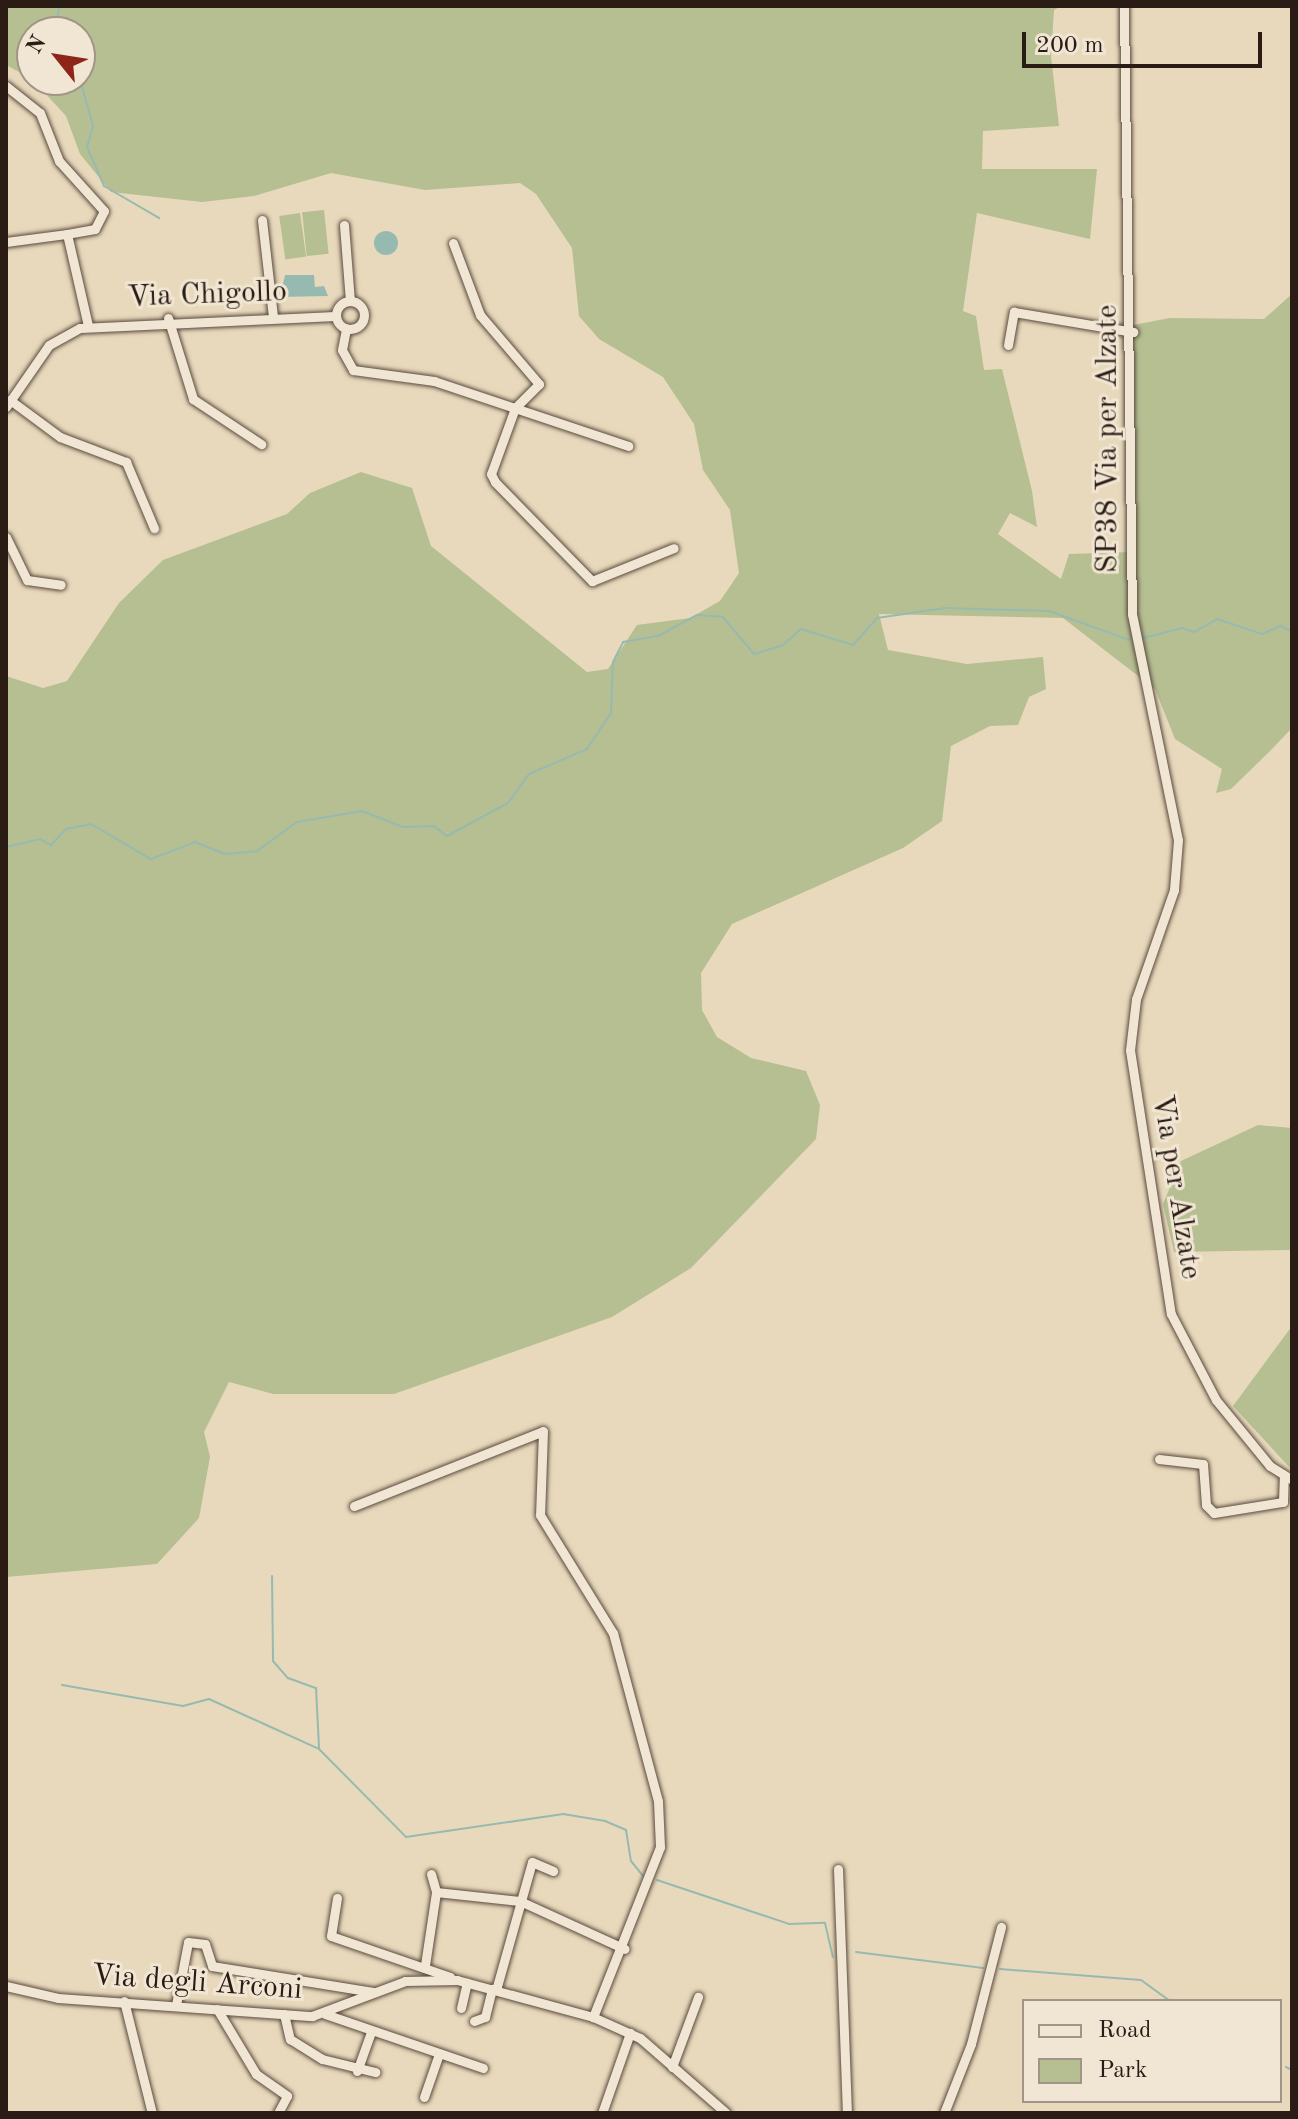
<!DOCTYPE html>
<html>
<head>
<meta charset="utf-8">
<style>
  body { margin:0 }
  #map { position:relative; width:1298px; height:2119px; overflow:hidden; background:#e8d9bc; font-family:"Old Standard TT",serif }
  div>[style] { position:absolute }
  .green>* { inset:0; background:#b5bf91; transform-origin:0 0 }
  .water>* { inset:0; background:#97bab0 }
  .round { border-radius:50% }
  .stream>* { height:2px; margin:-1px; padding:0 1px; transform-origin:1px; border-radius:1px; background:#97bab0 }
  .roads { filter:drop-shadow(0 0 2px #5a4a3f) drop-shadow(0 0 2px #5a4a3f) }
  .minor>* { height:9px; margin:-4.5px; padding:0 4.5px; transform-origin:4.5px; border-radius:4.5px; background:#f0e6d3 }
  .minor>.ring { margin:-4.5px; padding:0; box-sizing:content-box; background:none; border:9px solid #f0e6d3; border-radius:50% }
  span { translate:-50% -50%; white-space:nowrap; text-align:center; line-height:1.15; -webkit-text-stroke:6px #f0e6d3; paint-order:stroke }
  .street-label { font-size:30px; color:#2a1b15 }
  .frame { position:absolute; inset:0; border:8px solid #2a1b15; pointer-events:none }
  .legend { position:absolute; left:1022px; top:1999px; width:260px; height:104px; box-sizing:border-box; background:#f0e6d3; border:2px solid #a19587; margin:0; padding:10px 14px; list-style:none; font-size:24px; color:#2a1b15 }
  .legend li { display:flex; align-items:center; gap:16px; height:40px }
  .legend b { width:40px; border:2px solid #a19587 }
  .north { position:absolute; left:16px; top:16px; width:80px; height:80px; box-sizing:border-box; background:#f0e6d3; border:2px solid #a19587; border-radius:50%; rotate:300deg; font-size:22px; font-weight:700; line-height:32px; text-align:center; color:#2a1b15 }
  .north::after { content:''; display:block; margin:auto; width:28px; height:36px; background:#8f2418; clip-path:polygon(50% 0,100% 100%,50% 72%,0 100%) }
  .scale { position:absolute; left:1022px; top:32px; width:240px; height:36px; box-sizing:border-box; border:4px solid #2a1b15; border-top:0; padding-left:10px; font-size:24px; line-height:28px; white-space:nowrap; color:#2a1b15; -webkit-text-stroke:6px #f0e6d3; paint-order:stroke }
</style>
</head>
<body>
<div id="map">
  <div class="green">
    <div style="clip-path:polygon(6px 6px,1062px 6px,1054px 10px,1051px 56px,1059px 126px,983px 131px,982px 169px,1097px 169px,1090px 239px,977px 213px,963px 311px,976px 316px,984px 370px,1002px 369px,1032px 491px,1037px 527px,1010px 513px,998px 534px,1061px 579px,1069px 554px,1131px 552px,1128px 326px,1170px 318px,1264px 319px,1292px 294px,1292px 728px,1269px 752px,1231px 789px,1216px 793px,1222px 769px,1175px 739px,1155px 689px,1063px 618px,879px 614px,888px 650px,967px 664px,1043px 657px,1046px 689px,1029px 697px,1018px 725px,990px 726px,951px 746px,942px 821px,903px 848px,732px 924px,701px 973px,702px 1010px,717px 1037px,751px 1058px,806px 1071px,820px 1105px,816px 1139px,691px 1268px,612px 1317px,394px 1394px,273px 1394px,229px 1382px,204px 1432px,210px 1457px,199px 1518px,157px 1564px,6px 1577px,6px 676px,43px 688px,67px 681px,119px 603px,163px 560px,287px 514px,310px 493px,361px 472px,412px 488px,431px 546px,587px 672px,608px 669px,637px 625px,690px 618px,720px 601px,739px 573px,730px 510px,703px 470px,694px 424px,663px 377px,599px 339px,579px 316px,572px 248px,536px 194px,520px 183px,425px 190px,331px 173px,254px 196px,202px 202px,111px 192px,80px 154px,66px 116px,33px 80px,80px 80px,80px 32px,32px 32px,32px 79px,6px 65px)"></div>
    <div style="left:324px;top:210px;width:44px;height:22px;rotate:84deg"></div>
    <div style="left:300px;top:213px;width:44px;height:21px;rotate:82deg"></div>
    <div style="clip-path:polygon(1258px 1125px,1292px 1128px,1292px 1250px,1174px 1252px,1163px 1204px,1181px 1161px)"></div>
    <div style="clip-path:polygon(1292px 1326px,1292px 1470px,1233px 1406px)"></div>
  </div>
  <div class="water">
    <div class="round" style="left:374px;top:231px;width:24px;height:24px"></div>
    <div style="clip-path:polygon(285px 275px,314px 275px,315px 287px,324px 286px,328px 296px,280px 297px)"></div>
  </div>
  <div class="stream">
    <div style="left:55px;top:32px;width:26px;rotate:-81deg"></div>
    <div style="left:80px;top:79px;width:49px;rotate:74.5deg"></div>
    <div style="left:93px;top:126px;width:22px;rotate:106deg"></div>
    <div style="left:87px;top:147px;width:43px;rotate:66.4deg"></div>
    <div style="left:104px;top:186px;width:64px;rotate:30.2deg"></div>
    <div style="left:1143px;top:638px;width:41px;rotate:-14deg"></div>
    <div style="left:1183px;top:628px;width:12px;rotate:20deg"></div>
    <div style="left:1194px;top:632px;width:26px;rotate:-29deg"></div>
    <div style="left:1217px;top:619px;width:47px;rotate:18.4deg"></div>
    <div style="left:1262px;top:634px;width:20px;rotate:-24deg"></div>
    <div style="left:1280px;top:626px;width:13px;rotate:23deg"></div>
    <div style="left:6px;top:847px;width:35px;rotate:-13deg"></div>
    <div style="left:40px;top:839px;width:13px;rotate:29deg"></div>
    <div style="left:51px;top:845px;width:22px;rotate:-47deg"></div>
    <div style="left:66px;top:829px;width:25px;rotate:-11deg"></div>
    <div style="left:91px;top:824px;width:69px;rotate:30.3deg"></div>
    <div style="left:151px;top:859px;width:47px;rotate:-21.1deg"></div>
    <div style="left:195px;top:842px;width:32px;rotate:22deg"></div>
    <div style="left:225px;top:854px;width:32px;rotate:-5deg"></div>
    <div style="left:257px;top:851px;width:49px;rotate:-35.9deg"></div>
    <div style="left:297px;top:822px;width:66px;rotate:-9.6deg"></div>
    <div style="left:362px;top:811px;width:44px;rotate:21.3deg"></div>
    <div style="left:403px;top:827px;width:31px;rotate:-2deg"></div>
    <div style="left:434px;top:826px;width:16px;rotate:38deg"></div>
    <div style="left:447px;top:836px;width:69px;rotate:-28.4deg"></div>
    <div style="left:508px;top:803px;width:36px;rotate:-54deg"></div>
    <div style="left:529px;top:774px;width:63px;rotate:-23.3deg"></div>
    <div style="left:587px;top:749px;width:43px;rotate:-56.3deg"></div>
    <div style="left:611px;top:713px;width:51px;rotate:-87.8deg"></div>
    <div style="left:613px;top:662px;width:22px;rotate:-63deg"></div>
    <div style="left:623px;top:642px;width:36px;rotate:-10deg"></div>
    <div style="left:658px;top:636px;width:44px;rotate:-28.3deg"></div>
    <div style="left:697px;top:615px;width:26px;rotate:4deg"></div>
    <div style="left:723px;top:617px;width:48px;rotate:50deg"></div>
    <div style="left:754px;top:654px;width:30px;rotate:-17deg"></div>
    <div style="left:783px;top:645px;width:24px;rotate:-42deg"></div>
    <div style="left:801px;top:629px;width:54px;rotate:17.1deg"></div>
    <div style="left:853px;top:645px;width:36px;rotate:-48deg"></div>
    <div style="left:877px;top:618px;width:69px;rotate:-8.4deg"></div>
    <div style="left:945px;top:608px;width:104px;rotate:1.7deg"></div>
    <div style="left:1049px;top:611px;width:85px;rotate:19.9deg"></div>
    <div style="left:272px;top:1576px;width:85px;rotate:89.3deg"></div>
    <div style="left:273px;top:1661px;width:23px;rotate:49deg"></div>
    <div style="left:288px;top:1678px;width:30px;rotate:20deg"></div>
    <div style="left:316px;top:1688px;width:60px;rotate:87.1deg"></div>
    <div style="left:62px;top:1685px;width:123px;rotate:9.8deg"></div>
    <div style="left:183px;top:1706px;width:27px;rotate:-15deg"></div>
    <div style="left:209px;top:1699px;width:58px;rotate:24.4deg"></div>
    <div style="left:262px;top:1723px;width:63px;rotate:24.5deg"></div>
    <div style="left:319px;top:1749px;width:124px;rotate:45.3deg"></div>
    <div style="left:406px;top:1837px;width:159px;rotate:-8.3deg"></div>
    <div style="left:563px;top:1814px;width:43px;rotate:9.5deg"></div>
    <div style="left:605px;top:1821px;width:23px;rotate:23deg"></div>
    <div style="left:626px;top:1830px;width:31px;rotate:81deg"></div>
    <div style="left:631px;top:1861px;width:19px;rotate:51deg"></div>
    <div style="left:657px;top:1880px;width:139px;rotate:18.4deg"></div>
    <div style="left:789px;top:1924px;width:36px;rotate:-2deg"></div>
    <div style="left:825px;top:1923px;width:35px;rotate:77deg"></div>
    <div style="left:856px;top:1952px;width:128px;rotate:7.2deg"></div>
    <div style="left:1000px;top:1969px;width:141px;rotate:4.5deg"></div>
    <div style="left:1141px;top:1980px;width:36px;rotate:36deg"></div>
    <div style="left:1286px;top:2067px;width:7px;rotate:27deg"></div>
  </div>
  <div class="roads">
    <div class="minor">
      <div style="left:1124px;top:6px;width:608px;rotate:89.25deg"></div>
      <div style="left:1132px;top:614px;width:231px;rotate:78.5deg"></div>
      <div style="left:1178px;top:840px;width:50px;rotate:94.6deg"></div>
      <div style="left:1174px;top:890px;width:115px;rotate:109.2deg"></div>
      <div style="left:1136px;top:999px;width:51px;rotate:96.7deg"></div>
      <div style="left:1130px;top:1050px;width:267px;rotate:81.2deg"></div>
      <div style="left:1171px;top:1314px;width:97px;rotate:62.4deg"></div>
      <div style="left:1216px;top:1400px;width:85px;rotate:50.7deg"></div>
      <div style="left:1270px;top:1466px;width:26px;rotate:32deg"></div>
      <div style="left:6px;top:86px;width:43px;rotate:38.5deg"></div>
      <div style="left:40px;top:113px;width:52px;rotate:68.4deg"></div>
      <div style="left:59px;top:161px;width:67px;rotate:48deg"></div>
      <div style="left:104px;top:211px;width:20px;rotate:117deg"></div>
      <div style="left:95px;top:229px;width:28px;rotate:170deg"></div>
      <div style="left:262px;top:220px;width:97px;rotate:83.5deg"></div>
      <div style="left:344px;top:225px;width:76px;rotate:85.5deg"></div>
      <div style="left:6px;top:242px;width:62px;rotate:-7.5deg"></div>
      <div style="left:67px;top:234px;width:94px;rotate:77.1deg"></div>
      <div style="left:453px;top:243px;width:77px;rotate:69.4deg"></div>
      <div style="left:480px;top:315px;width:91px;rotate:49.5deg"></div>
      <div style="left:539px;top:384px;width:34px;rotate:135deg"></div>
      <div style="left:515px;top:408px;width:70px;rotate:110deg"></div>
      <div style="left:491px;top:474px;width:9px;rotate:63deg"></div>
      <div style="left:495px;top:482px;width:139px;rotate:45.6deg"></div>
      <div style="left:592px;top:581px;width:88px;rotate:-21.9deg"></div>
      <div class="ring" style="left:336px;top:301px;width:19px;height:19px"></div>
      <div style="left:168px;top:318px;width:85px;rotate:72.8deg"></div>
      <div style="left:193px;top:399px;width:82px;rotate:33.5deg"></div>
      <div style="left:346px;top:329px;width:21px;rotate:101deg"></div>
      <div style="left:342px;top:350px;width:23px;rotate:61deg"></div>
      <div style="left:353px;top:370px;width:82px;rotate:7.7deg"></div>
      <div style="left:434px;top:381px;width:205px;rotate:18.5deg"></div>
      <div style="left:1008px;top:345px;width:34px;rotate:-80deg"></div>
      <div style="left:1014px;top:312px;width:121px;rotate:9.5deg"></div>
      <div style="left:10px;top:400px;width:62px;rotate:36.5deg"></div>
      <div style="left:60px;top:437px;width:71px;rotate:20.7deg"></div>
      <div style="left:126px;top:462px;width:72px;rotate:67deg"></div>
      <div style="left:6px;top:407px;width:75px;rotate:-55.3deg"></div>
      <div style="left:49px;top:345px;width:35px;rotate:-29deg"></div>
      <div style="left:80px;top:328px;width:256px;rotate:-2.7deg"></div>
      <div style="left:6px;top:537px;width:48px;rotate:64deg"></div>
      <div style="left:27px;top:580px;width:34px;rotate:8deg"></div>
      <div style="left:1159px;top:1459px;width:44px;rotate:6.5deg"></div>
      <div style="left:1203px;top:1464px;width:41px;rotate:85.8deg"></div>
      <div style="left:1206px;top:1505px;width:11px;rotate:45deg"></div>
      <div style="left:1214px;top:1513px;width:70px;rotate:-9.1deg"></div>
      <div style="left:1283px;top:1502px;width:27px;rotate:-88deg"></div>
      <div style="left:354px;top:1506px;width:203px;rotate:-21.6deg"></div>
      <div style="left:543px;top:1431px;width:84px;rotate:92deg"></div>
      <div style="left:540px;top:1515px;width:139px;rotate:58.3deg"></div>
      <div style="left:613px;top:1633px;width:174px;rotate:75deg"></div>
      <div style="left:658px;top:1801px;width:46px;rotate:87.5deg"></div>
      <div style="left:660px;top:1847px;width:183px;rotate:111.5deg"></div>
      <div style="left:838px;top:1869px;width:244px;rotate:87.9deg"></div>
      <div style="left:431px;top:1874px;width:19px;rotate:74deg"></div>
      <div style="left:337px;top:1898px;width:38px;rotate:99deg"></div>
      <div style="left:331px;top:1936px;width:126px;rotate:19deg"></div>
      <div style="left:425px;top:1965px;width:74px;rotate:-81.4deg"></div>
      <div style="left:436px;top:1892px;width:84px;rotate:6.1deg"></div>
      <div style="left:520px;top:1901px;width:115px;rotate:24.6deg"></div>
      <div style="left:6px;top:1986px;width:53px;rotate:13deg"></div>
      <div style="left:58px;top:1998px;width:255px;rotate:4.1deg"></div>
      <div style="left:312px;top:2016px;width:99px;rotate:-20.6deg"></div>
      <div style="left:405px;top:1981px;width:52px;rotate:-1.1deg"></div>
      <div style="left:457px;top:1980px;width:141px;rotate:15.2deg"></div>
      <div style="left:593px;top:2017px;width:51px;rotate:24.1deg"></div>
      <div style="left:640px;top:2038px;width:114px;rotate:41.1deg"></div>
      <div style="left:496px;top:1990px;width:133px;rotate:-74.3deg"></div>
      <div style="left:532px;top:1862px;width:23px;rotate:23deg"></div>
      <div style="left:124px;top:2001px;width:115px;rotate:76deg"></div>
      <div style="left:176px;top:2005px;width:64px;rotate:-79.2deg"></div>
      <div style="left:188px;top:1942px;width:17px;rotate:7deg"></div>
      <div style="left:205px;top:1944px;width:23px;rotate:72deg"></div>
      <div style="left:212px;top:1966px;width:163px;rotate:9.2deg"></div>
      <div style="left:461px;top:2008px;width:26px;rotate:-77deg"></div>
      <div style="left:217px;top:2009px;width:76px;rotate:59deg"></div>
      <div style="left:256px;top:2074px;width:38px;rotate:35deg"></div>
      <div style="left:287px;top:2096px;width:19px;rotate:118deg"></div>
      <div style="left:284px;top:2014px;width:26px;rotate:77deg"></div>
      <div style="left:290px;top:2039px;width:38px;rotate:32deg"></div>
      <div style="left:322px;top:2059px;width:55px;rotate:13.8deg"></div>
      <div style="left:325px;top:2014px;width:167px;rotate:18.9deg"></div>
      <div style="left:474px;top:2021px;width:12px;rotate:-20deg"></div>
      <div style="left:485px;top:2017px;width:29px;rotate:-76deg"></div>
      <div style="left:672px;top:2067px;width:75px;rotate:-69.6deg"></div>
      <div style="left:357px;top:2071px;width:41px;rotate:-70.3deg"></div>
      <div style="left:424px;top:2097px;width:46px;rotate:-70.8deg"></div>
      <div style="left:602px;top:2113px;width:85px;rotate:-70.7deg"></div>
      <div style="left:944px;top:2113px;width:74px;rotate:-68.6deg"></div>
      <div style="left:971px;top:2044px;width:121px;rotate:-75.6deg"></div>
    </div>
  </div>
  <div class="street-label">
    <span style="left:207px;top:295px;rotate:-2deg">Via Chigollo</span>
    <span style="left:1108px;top:439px;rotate:-90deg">SP38 Via per Alzate</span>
    <span style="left:1176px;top:1187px;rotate:81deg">Via per Alzate</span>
    <span style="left:197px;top:1983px;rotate:4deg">Via degli Arconi</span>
  </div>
  <div class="frame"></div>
  <ul class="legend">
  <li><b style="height:10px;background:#f0e6d3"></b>Road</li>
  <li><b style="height:22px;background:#b5bf91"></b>Park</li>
  </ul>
  <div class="north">N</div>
  <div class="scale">200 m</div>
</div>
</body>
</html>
